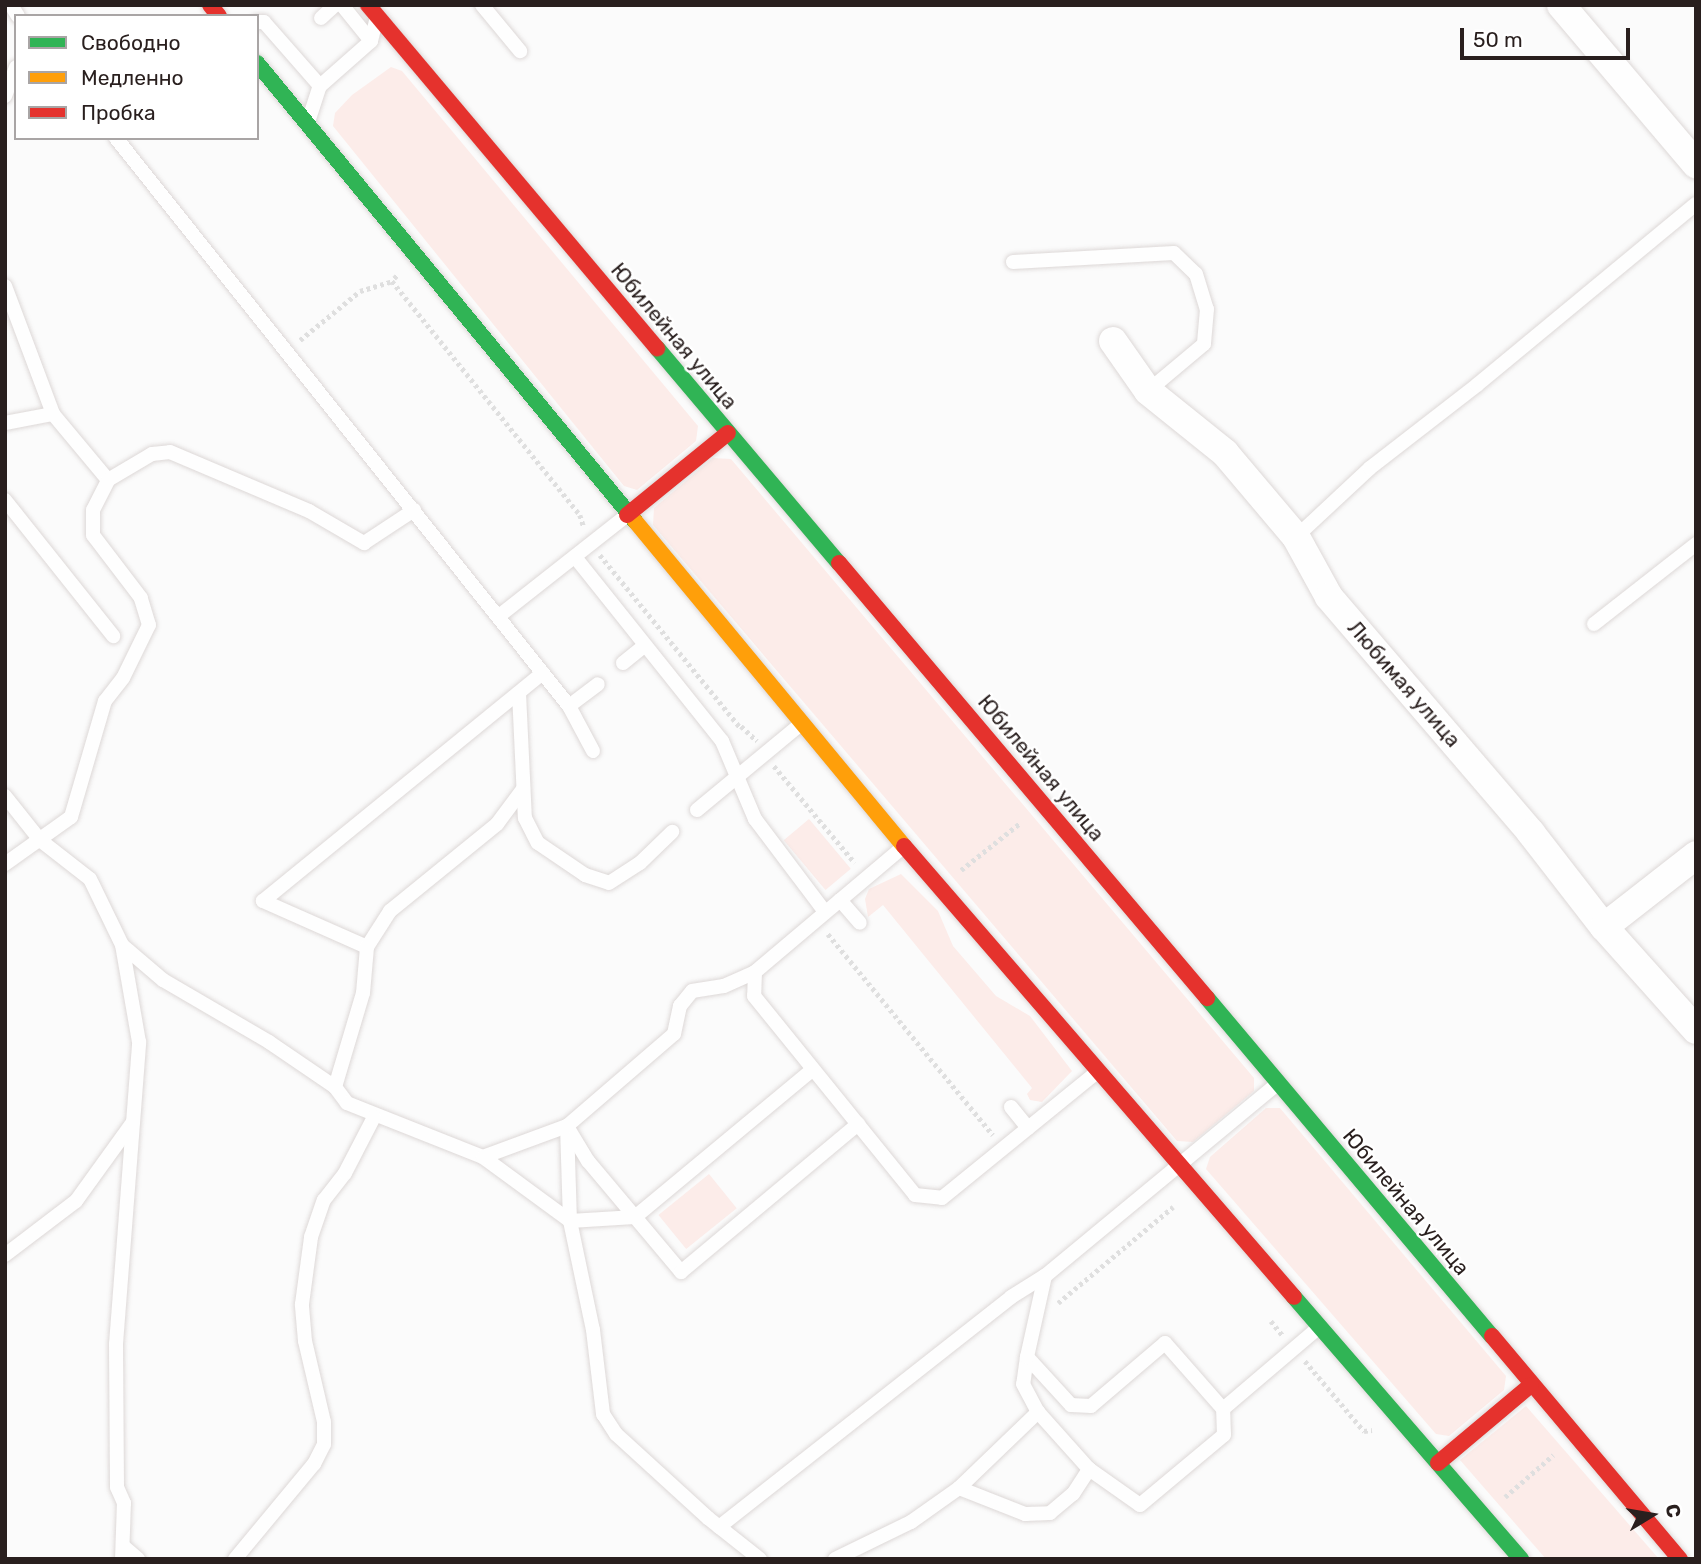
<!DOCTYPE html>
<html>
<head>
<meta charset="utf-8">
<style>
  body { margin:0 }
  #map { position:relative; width:1701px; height:1564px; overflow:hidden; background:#fbfbfb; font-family:Rubik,sans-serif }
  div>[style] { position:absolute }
  .green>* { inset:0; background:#fcece9; transform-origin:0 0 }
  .path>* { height:4.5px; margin-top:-2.25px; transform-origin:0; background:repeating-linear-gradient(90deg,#dfdfdf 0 3.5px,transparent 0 7px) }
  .roads { filter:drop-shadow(0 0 2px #ddd8d7) drop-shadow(0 0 2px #ddd8d7) }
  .lane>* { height:14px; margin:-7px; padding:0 7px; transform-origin:7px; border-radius:7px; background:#fefefe }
  .street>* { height:28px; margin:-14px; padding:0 14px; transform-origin:14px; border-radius:14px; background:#fefefe }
  .fast>* { height:16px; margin:-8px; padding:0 8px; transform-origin:8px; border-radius:8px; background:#30b455 }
  .slow>* { height:16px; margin:-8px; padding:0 8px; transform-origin:8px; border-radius:8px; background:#ff9f0a }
  .jam>* { height:16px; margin:-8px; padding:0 8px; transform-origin:8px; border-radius:8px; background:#e5322d }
  span { translate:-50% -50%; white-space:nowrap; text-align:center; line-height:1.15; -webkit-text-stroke:5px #fff; paint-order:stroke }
  .street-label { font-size:21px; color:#291f1e }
  .frame { position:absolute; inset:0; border:7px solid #291f1e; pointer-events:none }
  .legend { position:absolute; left:14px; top:14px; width:245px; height:126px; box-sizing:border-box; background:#fff; border:2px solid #a9a5a5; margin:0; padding:9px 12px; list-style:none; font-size:21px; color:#291f1e }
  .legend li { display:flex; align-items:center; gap:14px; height:35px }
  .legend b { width:35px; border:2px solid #a9a5a5 }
  .north { position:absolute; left:1617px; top:1480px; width:70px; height:70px; -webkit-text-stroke:5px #fff; paint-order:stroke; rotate:79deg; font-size:19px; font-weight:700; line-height:28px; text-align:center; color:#291f1e }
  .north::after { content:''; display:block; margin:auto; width:24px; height:32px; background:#291f1e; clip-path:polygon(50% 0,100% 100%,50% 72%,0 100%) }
  .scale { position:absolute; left:1460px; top:28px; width:170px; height:32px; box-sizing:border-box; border:4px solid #291f1e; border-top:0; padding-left:9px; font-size:21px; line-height:24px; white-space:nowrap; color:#291f1e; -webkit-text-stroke:5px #fff; paint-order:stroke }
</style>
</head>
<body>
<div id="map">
  <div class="green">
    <div style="clip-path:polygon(391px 67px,402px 71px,698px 426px,696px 441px,637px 490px,624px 486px,333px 126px,335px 113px,352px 95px)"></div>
    <div style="clip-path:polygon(713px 458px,731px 459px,1254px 1078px,1254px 1091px,1193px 1142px,1177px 1141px,653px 525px,654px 508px)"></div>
    <div style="left:809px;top:819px;width:65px;height:33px;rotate:50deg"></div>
    <div style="clip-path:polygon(901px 874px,938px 911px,953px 946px,996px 996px,1030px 1016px,1072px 1071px,1042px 1102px,1030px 1100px,1027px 1094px,1032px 1088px,883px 905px,868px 917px,865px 899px,869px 889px)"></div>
    <div style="clip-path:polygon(1266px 1108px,1280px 1108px,1506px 1376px,1504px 1390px,1449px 1436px,1436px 1434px,1206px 1169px,1210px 1157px)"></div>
    <div style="left:709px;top:1174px;width:44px;height:65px;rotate:51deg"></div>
    <div style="clip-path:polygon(1526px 1406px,1659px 1559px,1546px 1559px,1460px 1460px)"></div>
  </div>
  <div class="path">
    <div style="left:397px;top:276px;width:7px;rotate:135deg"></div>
    <div style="left:392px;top:281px;width:300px;rotate:51.2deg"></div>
    <div style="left:580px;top:515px;width:13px;rotate:72deg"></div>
    <div style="left:300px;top:340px;width:77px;rotate:-39.2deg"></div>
    <div style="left:360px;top:291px;width:34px;rotate:-17deg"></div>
    <div style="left:600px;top:555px;width:222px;rotate:50.9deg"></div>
    <div style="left:741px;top:726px;width:22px;rotate:43deg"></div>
    <div style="left:774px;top:766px;width:126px;rotate:50.1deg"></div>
    <div style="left:961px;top:870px;width:75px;rotate:-38.5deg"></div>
    <div style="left:828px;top:934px;width:260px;rotate:50.6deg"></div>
    <div style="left:1058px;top:1303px;width:150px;rotate:-39.9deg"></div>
    <div style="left:1271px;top:1321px;width:19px;rotate:51deg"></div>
    <div style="left:1305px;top:1361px;width:92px;rotate:49.9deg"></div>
    <div style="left:1364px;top:1431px;width:8px;rotate:-7deg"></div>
    <div style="left:1505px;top:1497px;width:64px;rotate:-41.2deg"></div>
  </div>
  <div class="roads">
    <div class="lane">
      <div style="left:11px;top:5px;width:13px;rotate:58deg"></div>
      <div style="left:342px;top:5px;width:46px;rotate:51.1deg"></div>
      <div style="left:482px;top:5px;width:60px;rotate:50.4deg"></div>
      <div style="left:321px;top:18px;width:19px;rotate:-43deg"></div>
      <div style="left:257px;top:22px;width:7px"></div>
      <div style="left:264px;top:22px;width:85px;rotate:48.8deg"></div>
      <div style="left:5px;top:96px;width:31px;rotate:-69deg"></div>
      <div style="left:309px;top:119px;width:35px;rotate:-72deg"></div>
      <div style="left:320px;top:86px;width:68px;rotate:-41.4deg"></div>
      <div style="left:371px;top:41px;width:21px;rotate:-76deg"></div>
      <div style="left:116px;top:138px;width:727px;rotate:51.43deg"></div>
      <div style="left:569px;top:706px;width:51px;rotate:61.9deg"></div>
      <div style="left:1013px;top:262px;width:161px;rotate:-3.2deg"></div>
      <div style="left:1174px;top:253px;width:30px;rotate:44deg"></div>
      <div style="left:1196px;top:274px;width:37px;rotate:73deg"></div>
      <div style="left:1207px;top:309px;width:35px;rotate:95deg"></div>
      <div style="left:1204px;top:344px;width:73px;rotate:140deg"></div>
      <div style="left:5px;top:286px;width:137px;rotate:69.4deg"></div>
      <div style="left:53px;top:414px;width:86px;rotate:50.2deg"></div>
      <div style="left:5px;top:423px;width:49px;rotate:-10.6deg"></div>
      <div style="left:5px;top:500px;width:174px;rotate:51.5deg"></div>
      <div style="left:1296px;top:537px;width:101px;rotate:-43deg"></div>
      <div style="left:1370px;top:468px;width:135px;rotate:-37.8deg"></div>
      <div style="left:1477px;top:385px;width:284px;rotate:-39.6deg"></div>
      <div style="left:575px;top:557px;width:236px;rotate:51.4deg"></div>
      <div style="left:722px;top:741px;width:85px;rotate:67.1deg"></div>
      <div style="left:755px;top:819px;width:116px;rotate:53deg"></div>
      <div style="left:499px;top:616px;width:162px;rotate:-38.2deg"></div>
      <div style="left:1594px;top:624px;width:130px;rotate:-38.1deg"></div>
      <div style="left:623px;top:663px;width:28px;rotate:-39deg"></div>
      <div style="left:519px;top:693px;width:125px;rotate:87.3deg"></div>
      <div style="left:525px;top:818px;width:28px;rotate:63deg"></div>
      <div style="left:538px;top:843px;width:57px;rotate:34.2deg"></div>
      <div style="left:585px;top:875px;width:25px;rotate:18deg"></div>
      <div style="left:609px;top:883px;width:37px;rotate:-33deg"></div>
      <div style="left:640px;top:863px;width:45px;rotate:-44.1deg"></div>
      <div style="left:569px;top:706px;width:36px;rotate:-37deg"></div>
      <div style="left:5px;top:796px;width:56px;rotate:51.5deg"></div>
      <div style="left:40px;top:840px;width:63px;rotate:38deg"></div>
      <div style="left:90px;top:879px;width:73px;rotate:64.1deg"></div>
      <div style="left:122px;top:945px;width:54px;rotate:40.5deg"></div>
      <div style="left:163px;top:980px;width:123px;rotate:30.3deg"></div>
      <div style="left:269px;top:1042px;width:80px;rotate:34.3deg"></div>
      <div style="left:335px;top:1087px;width:20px;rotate:53deg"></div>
      <div style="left:347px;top:1103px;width:146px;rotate:21.7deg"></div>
      <div style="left:483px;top:1157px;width:108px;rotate:36.3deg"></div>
      <div style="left:570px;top:1221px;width:65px;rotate:-3.5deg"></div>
      <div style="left:635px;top:1217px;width:231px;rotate:-39.7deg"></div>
      <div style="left:697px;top:810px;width:135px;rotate:-39.6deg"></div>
      <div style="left:903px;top:847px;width:194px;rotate:139.8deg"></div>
      <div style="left:755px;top:972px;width:24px;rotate:92deg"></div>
      <div style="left:754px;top:996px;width:256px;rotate:51deg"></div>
      <div style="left:915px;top:1195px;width:27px;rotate:6deg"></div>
      <div style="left:942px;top:1198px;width:200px;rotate:-39.1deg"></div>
      <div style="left:5px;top:864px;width:81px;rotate:-35.5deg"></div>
      <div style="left:71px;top:817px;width:121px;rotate:-73.7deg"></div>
      <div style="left:105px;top:701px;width:29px;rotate:-52deg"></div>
      <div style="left:123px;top:678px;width:59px;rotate:-63.9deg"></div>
      <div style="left:149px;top:625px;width:28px;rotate:-107deg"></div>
      <div style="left:141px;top:598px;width:79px;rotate:-127.3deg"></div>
      <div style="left:93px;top:535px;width:25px;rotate:-90deg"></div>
      <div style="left:93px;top:510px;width:34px;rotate:-63deg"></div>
      <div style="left:108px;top:480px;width:51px;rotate:-30.6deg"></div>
      <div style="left:152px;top:454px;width:18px;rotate:-6deg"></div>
      <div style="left:170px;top:452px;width:151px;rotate:23deg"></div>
      <div style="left:309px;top:511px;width:64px;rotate:30.2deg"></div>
      <div style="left:364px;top:543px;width:60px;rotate:-33.4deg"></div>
      <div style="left:840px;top:900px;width:30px;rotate:49deg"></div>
      <div style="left:367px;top:947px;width:114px;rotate:-156.1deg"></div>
      <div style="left:263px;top:901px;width:361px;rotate:-39.2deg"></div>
      <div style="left:335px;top:1087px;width:98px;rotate:-73.4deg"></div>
      <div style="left:363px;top:993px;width:46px;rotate:-85deg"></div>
      <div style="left:367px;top:947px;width:43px;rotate:-57.4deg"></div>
      <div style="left:390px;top:911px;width:138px;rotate:-39.1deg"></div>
      <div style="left:497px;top:824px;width:44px;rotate:-53.4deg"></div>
      <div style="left:1011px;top:1107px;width:27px;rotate:51deg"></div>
      <div style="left:567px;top:1126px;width:95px;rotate:88.2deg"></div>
      <div style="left:570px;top:1221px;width:111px;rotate:78.1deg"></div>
      <div style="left:593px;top:1330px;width:85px;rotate:83.2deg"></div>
      <div style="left:603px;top:1414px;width:24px;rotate:57deg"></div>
      <div style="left:616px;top:1434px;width:125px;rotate:42.4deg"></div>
      <div style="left:708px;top:1518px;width:66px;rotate:38.3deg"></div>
      <div style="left:568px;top:1128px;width:39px;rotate:59deg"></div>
      <div style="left:588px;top:1161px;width:145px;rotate:50deg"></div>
      <div style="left:681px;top:1272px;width:231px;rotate:-39.9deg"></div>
      <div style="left:483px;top:1157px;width:90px;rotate:-20.3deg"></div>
      <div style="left:567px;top:1126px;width:141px;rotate:-40.7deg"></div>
      <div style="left:674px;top:1034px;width:29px;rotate:-78deg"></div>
      <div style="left:680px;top:1006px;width:19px;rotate:-51deg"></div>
      <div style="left:692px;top:991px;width:32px;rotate:-9deg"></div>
      <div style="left:724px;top:986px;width:34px;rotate:-24deg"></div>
      <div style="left:5px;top:1255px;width:89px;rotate:-37.3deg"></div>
      <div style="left:76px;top:1201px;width:97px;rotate:-54.2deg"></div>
      <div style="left:1027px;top:1357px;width:27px;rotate:98deg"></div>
      <div style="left:1023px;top:1384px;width:32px;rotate:62deg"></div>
      <div style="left:1038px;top:1412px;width:76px;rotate:48.2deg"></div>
      <div style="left:1089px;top:1469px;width:62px;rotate:35.2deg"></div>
      <div style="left:1140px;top:1505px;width:109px;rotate:-39.8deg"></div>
      <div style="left:1224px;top:1435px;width:26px;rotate:-92deg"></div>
      <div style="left:1223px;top:1409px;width:88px;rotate:-131.3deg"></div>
      <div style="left:1165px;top:1343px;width:97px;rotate:139.6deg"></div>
      <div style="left:1091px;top:1406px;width:20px;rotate:-177deg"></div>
      <div style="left:1071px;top:1405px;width:65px;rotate:-132.5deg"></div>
      <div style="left:1027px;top:1357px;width:83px;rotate:-77.5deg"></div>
      <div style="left:1223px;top:1409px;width:123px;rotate:-40.4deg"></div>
      <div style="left:959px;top:1488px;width:71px;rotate:21.5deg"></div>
      <div style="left:1025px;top:1514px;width:25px;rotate:-2deg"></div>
      <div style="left:1050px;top:1513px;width:30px;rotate:-40deg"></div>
      <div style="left:1073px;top:1494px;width:30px;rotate:-57deg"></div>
      <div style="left:719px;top:1527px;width:372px;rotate:-38.2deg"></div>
      <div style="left:1011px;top:1297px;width:40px;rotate:-32deg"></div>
      <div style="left:1045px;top:1276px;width:301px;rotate:-39.6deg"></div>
      <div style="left:123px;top:1546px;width:20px;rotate:41deg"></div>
      <div style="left:122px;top:1559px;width:56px;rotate:-88deg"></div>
      <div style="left:124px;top:1503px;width:17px;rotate:-114deg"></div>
      <div style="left:117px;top:1487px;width:143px;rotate:-90.4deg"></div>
      <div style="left:116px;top:1344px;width:303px;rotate:-85.6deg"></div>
      <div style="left:139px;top:1042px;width:98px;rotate:-99.9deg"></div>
      <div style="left:235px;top:1559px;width:124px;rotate:-50.3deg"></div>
      <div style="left:314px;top:1464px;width:22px;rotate:-63deg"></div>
      <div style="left:324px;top:1444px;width:22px;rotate:-90deg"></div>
      <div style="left:324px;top:1422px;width:83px;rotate:-103.2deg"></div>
      <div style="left:305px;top:1341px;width:37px;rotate:-95deg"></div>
      <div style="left:302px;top:1304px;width:68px;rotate:-82.3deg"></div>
      <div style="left:311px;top:1237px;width:39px;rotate:-71deg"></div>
      <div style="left:324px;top:1200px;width:34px;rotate:-52deg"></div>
      <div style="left:345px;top:1173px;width:63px;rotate:-62.6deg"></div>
      <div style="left:835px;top:1559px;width:85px;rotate:-26deg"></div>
      <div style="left:911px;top:1522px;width:59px;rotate:-35.3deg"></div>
      <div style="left:959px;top:1488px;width:110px;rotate:-43.9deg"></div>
    </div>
    <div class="street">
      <div style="left:1561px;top:5px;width:209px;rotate:49.7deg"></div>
      <div style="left:1113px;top:341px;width:61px;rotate:55deg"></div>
      <div style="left:1148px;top:391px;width:99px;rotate:38.8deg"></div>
      <div style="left:1225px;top:453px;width:110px;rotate:49.8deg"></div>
      <div style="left:1296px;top:537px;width:68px;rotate:61.2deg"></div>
      <div style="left:1329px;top:597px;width:311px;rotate:49.4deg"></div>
      <div style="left:1531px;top:833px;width:119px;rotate:52.2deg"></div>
      <div style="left:1604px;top:927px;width:138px;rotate:48.2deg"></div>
      <div style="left:1604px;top:927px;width:117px;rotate:-38deg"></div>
    </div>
    <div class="fast">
      <div style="left:257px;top:63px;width:594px;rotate:50.47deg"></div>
      <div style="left:657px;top:348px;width:282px;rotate:49.8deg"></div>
      <div style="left:1207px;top:998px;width:442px;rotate:49.9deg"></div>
      <div style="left:1294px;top:1297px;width:347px;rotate:49.1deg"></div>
    </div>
    <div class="slow">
      <div style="left:635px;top:521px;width:422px;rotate:50.4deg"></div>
    </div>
    <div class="jam">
      <div style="left:210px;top:5px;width:14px;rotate:51deg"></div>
      <div style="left:368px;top:5px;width:449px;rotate:49.9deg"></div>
      <div style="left:627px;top:515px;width:130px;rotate:-39.1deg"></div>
      <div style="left:839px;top:563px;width:570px;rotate:49.77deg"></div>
      <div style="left:904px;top:846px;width:596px;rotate:49.15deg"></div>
      <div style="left:1492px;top:1336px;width:292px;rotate:49.9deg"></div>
      <div style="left:1438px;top:1463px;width:121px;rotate:-40deg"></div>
    </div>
  </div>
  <div class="street-label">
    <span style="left:674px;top:336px;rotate:50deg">Юбилейная улица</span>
    <span style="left:1404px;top:684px;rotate:49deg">Любимая улица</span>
    <span style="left:1041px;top:768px;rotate:50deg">Юбилейная улица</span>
    <span style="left:1406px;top:1202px;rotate:50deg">Юбилейная улица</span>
  </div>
  <div class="frame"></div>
  <ul class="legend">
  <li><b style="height:9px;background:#30b455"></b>Свободно</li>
  <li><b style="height:9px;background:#ff9f0a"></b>Медленно</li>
  <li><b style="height:9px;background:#e5322d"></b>Пробка</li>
  </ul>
  <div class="north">С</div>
  <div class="scale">50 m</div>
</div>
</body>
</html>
